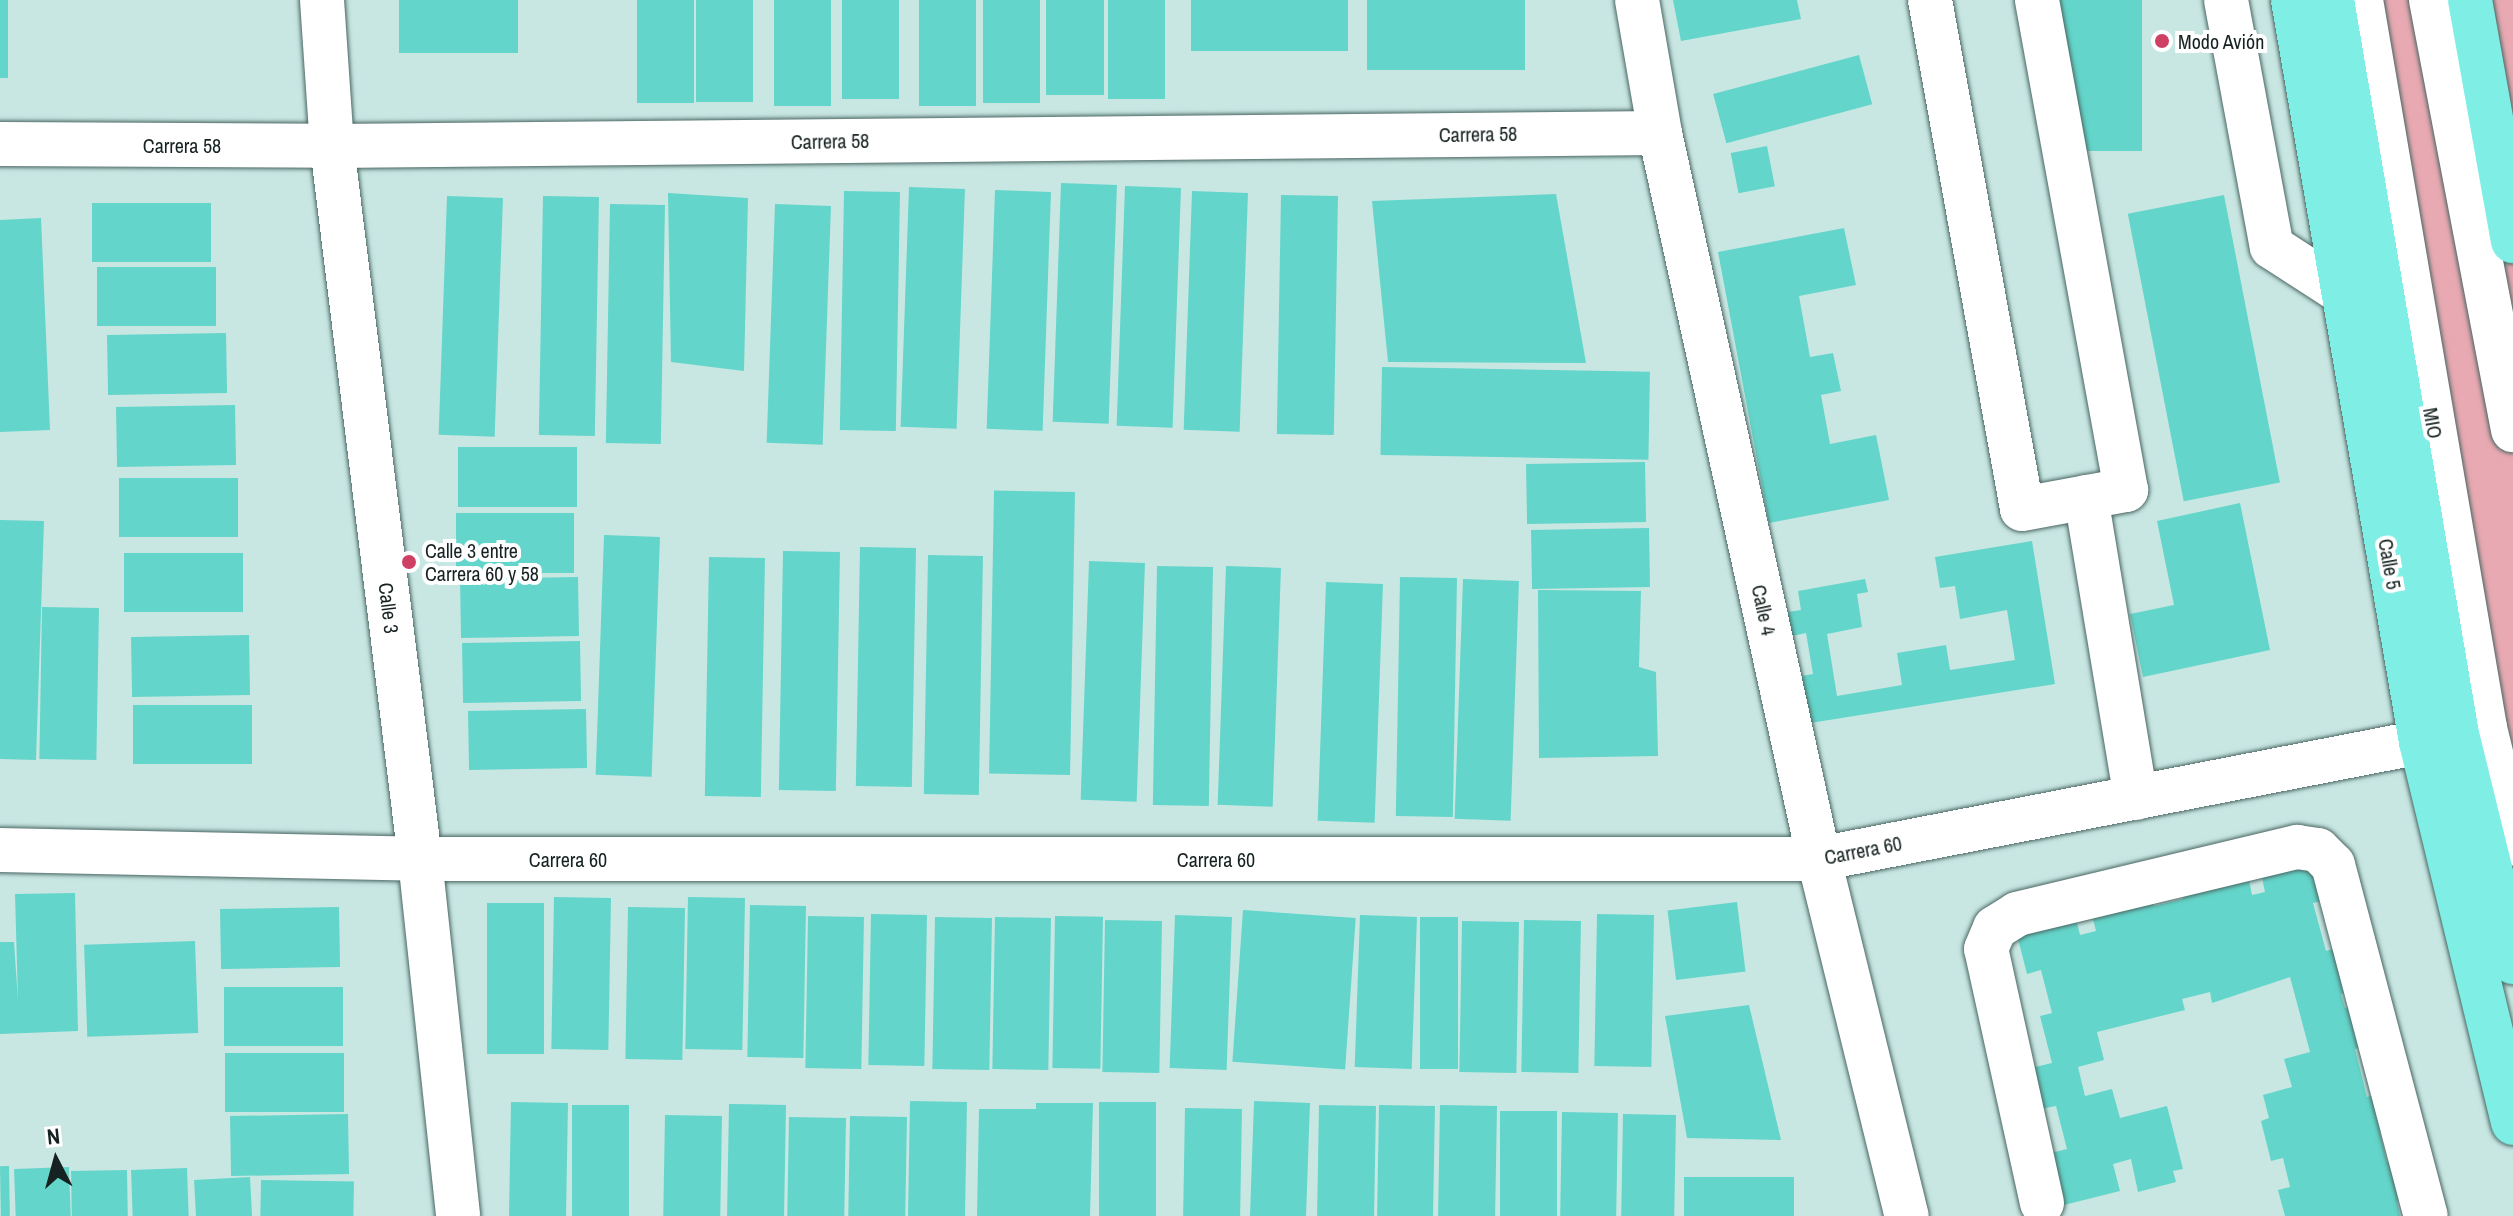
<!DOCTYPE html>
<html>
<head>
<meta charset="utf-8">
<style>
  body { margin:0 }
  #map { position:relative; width:2513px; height:1216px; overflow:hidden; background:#c8e7e3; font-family:"Archivo Narrow",sans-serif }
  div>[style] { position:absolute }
  .green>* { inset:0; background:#e8a9b2 }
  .building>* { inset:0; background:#64d5ca; transform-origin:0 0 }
  .roads { filter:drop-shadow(0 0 2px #4a6663) drop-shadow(0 0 2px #4a6663) }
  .minor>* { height:44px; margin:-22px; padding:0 22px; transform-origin:22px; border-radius:22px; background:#fff }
  .major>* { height:44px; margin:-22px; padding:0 22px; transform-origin:22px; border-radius:22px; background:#7feee5 }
  .dots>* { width:22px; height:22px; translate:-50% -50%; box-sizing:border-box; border:4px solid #fff; border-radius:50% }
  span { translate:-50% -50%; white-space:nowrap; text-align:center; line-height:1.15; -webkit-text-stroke:8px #fff; paint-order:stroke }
  .poi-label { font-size:20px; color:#162221 }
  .left { translate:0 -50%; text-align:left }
  .street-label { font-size:20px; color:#162221 }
  .north { position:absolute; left:16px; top:1120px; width:80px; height:80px; -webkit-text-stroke:6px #fff; paint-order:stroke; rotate:354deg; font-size:22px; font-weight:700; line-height:32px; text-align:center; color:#162221 }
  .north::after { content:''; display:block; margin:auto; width:28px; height:36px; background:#162221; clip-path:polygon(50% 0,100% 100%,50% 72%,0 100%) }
</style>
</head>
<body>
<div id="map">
  <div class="green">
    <div style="clip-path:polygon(2361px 0,2513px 0,2513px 844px)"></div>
  </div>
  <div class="building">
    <div style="left:0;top:0;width:8px;height:78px"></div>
    <div style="left:399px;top:0;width:119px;height:53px"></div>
    <div style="left:637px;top:0;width:57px;height:103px"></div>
    <div style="left:696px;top:0;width:57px;height:102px"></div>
    <div style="left:774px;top:0;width:57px;height:106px"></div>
    <div style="left:842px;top:0;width:57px;height:99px"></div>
    <div style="left:919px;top:0;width:57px;height:106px"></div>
    <div style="left:983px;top:0;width:57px;height:103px"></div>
    <div style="left:1046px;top:0;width:58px;height:95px"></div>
    <div style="left:1108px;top:0;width:57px;height:99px"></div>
    <div style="left:1191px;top:0;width:157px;height:51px"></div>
    <div style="left:1367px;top:0;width:158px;height:70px"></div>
    <div style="clip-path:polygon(1673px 0,1797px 0,1801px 19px,1681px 41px)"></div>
    <div style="left:2060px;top:0;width:82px;height:151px"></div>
    <div style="left:1859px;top:55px;width:51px;height:151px;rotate:75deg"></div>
    <div style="left:1767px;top:146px;width:41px;height:37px;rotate:79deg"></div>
    <div style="left:1061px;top:183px;width:56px;height:239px;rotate:2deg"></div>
    <div style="left:1125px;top:186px;width:56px;height:240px;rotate:2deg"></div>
    <div style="left:909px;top:187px;width:56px;height:240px;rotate:2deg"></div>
    <div style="left:995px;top:190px;width:56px;height:239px;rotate:2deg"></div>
    <div style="left:844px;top:191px;width:56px;height:239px;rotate:1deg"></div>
    <div style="left:1192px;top:191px;width:56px;height:239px;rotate:2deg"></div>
    <div style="clip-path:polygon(668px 193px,748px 198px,744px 371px,671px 362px)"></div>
    <div style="clip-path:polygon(1556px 194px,1586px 363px,1388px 362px,1372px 201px)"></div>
    <div style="left:1281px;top:195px;width:57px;height:239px;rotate:1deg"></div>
    <div style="left:2224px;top:195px;width:293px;height:98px;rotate:79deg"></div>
    <div style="left:447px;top:196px;width:56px;height:239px;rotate:2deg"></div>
    <div style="left:543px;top:196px;width:56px;height:239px;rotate:1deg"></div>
    <div style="left:211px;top:203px;width:59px;height:119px;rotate:90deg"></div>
    <div style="left:610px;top:204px;width:55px;height:239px;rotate:1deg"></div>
    <div style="left:775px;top:204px;width:56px;height:239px;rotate:2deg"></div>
    <div style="clip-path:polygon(41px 218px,50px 430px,0 432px,0 220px)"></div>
    <div style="clip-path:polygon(1844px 228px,1856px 285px,1799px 296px,1810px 357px,1833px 353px,1841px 391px,1821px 395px,1830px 444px,1876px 435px,1889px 500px,1769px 523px,1718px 252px)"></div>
    <div style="left:216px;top:267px;width:59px;height:119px;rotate:90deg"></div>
    <div style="left:226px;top:333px;width:60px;height:119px;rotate:89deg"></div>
    <div style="left:1382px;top:367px;width:268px;height:88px;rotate:1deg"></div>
    <div style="left:235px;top:405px;width:60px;height:119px;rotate:89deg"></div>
    <div style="left:577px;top:447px;width:60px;height:119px;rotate:90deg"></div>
    <div style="left:1645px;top:462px;width:60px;height:119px;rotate:89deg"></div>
    <div style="left:238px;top:478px;width:59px;height:119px;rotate:90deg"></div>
    <div style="left:1075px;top:492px;width:283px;height:81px;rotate:91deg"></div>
    <div style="clip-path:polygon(2240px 503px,2270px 650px,2143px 677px,2130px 614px,2174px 605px,2157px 521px)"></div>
    <div style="left:456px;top:513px;width:118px;height:60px"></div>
    <div style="clip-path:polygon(0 520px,44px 521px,36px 760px,0 759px)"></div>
    <div style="left:1649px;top:528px;width:59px;height:118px;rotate:89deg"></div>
    <div style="left:604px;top:535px;width:56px;height:240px;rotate:2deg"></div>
    <div style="clip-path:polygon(2032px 541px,2055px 684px,1804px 724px,1796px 677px,1813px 674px,1806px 633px,1792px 636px,1788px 612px,1801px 610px,1798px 591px,1865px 579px,1868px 592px,1857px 594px,1862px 627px,1827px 634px,1837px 696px,1902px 685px,1897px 653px,1946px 645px,1950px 670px,2015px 660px,2007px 610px,1960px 619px,1955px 586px,1940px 588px,1935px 557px)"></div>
    <div style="left:860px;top:547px;width:56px;height:239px;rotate:1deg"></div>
    <div style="left:783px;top:551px;width:57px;height:239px;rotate:1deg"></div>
    <div style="left:243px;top:553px;width:59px;height:119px;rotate:90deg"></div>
    <div style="left:928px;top:555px;width:55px;height:239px;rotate:1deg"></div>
    <div style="left:709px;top:557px;width:56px;height:239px;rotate:1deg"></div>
    <div style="left:1089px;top:561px;width:56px;height:239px;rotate:2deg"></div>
    <div style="left:1157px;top:566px;width:56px;height:239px;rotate:1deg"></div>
    <div style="left:1226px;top:566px;width:55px;height:239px;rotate:2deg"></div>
    <div style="left:578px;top:577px;width:59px;height:118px;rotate:89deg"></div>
    <div style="left:1400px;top:577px;width:57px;height:239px;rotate:1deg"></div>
    <div style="left:1463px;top:579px;width:56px;height:240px;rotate:2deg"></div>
    <div style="left:1326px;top:582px;width:57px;height:239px;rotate:2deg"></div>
    <div style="clip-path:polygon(1538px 590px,1641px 591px,1639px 667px,1656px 672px,1658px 756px,1539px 758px)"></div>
    <div style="left:42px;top:607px;width:57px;height:152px;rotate:1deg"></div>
    <div style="left:249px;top:635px;width:60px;height:118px;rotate:89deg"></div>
    <div style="left:580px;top:641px;width:60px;height:118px;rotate:89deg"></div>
    <div style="left:252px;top:705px;width:59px;height:119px;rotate:90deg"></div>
    <div style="left:586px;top:709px;width:59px;height:118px;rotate:89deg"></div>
    <div style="clip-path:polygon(2316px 863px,2326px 900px,2313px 903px,2326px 951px,2337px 948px,2349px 992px,2341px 994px,2345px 1008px,2354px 1006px,2365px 1047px,2355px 1049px,2367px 1097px,2380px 1093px,2389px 1130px,2380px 1133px,2387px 1162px,2398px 1159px,2408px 1199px,2397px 1201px,2400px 1216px,2285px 1216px,2278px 1190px,2290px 1187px,2283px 1158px,2271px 1161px,2261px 1121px,2269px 1118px,2263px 1095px,2292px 1087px,2284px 1059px,2310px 1052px,2290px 977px,2212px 1003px,2210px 992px,2182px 999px,2185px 1010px,2097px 1032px,2104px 1060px,2078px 1067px,2085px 1096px,2112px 1089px,2120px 1118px,2167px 1106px,2183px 1169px,2173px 1171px,2176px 1182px,2138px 1192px,2131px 1159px,2113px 1164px,2120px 1191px,2064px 1205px,2051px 1153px,2067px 1149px,2056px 1106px,2041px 1109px,2031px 1068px,2052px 1063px,2040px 1016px,2052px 1013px,2041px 970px,2027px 974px,2017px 935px,2073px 906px,2080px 935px,2096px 931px,2093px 919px,2116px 913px,2113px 903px,2151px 894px,2154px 906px,2183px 899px,2180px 885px,2249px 880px,2252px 895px,2265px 892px,2259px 864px)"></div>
    <div style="clip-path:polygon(75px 893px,78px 1031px,0 1034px,0 942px,14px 942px,18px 1001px,15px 894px)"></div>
    <div style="left:554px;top:897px;width:57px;height:152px;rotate:1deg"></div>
    <div style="left:688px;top:897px;width:57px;height:152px;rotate:1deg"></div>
    <div style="left:1737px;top:902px;width:70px;height:70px;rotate:83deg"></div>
    <div style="left:487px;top:903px;width:57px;height:151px"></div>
    <div style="left:750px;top:905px;width:56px;height:152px;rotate:1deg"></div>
    <div style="left:339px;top:907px;width:60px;height:119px;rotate:89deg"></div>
    <div style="left:628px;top:907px;width:57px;height:152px;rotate:1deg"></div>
    <div style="left:1243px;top:910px;width:113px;height:152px;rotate:4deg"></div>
    <div style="left:871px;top:914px;width:56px;height:151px;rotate:1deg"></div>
    <div style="left:1597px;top:914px;width:57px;height:152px;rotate:1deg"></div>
    <div style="left:1175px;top:915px;width:57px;height:153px;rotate:2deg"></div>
    <div style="left:1360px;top:915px;width:57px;height:152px;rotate:2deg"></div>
    <div style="left:808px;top:916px;width:56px;height:152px;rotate:1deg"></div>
    <div style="left:1055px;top:916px;width:48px;height:152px;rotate:1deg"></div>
    <div style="left:935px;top:917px;width:57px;height:152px;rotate:1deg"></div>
    <div style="left:995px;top:917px;width:56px;height:152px;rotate:1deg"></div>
    <div style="left:1420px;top:917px;width:38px;height:152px"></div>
    <div style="left:1105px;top:920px;width:57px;height:152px;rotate:1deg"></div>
    <div style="left:1524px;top:920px;width:57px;height:152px;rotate:1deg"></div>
    <div style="left:1462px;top:921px;width:57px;height:151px;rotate:1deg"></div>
    <div style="left:195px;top:941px;width:92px;height:111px;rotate:88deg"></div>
    <div style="left:343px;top:987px;width:59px;height:119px;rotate:90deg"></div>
    <div style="clip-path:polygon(1749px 1005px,1781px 1140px,1687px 1138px,1665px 1016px)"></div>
    <div style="left:344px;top:1053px;width:59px;height:119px;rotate:90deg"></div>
    <div style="left:910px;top:1101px;width:57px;height:115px;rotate:1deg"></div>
    <div style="left:1254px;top:1101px;width:56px;height:115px;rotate:2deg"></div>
    <div style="left:511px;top:1102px;width:57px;height:114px;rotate:1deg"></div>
    <div style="left:1099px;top:1102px;width:57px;height:114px"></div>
    <div style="clip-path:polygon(1036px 1103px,1093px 1103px,1090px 1216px,977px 1216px,979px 1109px,1036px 1109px)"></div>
    <div style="left:729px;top:1104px;width:57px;height:112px;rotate:1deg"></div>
    <div style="left:572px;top:1105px;width:57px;height:111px"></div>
    <div style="left:1319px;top:1105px;width:57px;height:111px;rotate:1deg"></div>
    <div style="left:1379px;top:1105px;width:56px;height:111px;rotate:1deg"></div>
    <div style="left:1440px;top:1105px;width:57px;height:111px;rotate:1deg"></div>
    <div style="left:1185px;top:1108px;width:57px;height:108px;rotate:1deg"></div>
    <div style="left:1500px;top:1111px;width:57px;height:105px"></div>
    <div style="left:1562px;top:1112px;width:56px;height:104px;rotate:1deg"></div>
    <div style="left:348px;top:1114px;width:60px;height:118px;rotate:89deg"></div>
    <div style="left:1623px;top:1114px;width:53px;height:102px;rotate:1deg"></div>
    <div style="left:665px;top:1115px;width:57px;height:101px;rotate:1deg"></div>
    <div style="left:850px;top:1116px;width:57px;height:100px;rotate:1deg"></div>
    <div style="left:789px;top:1117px;width:57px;height:99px;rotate:1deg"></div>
    <div style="left:9px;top:1166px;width:50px;height:9px;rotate:89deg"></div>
    <div style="left:69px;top:1167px;width:49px;height:55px;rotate:88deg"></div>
    <div style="left:187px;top:1168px;width:48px;height:56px;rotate:88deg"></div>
    <div style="left:127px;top:1170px;width:46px;height:56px;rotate:89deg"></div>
    <div style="left:250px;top:1177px;width:39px;height:56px;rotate:87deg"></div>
    <div style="left:1794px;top:1177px;width:39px;height:110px;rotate:90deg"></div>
    <div style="left:261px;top:1180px;width:93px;height:36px;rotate:1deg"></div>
  </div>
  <div class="roads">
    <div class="minor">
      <div style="left:322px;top:0;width:146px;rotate:86.1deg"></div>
      <div style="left:332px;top:146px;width:718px;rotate:82.96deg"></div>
      <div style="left:420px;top:859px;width:359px;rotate:83.9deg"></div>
      <div style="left:1637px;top:0;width:135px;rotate:80.2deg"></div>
      <div style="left:1660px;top:133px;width:743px;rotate:77.65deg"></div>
      <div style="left:1819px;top:859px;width:368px;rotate:76.2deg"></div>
      <div style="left:1930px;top:0;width:517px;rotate:79.75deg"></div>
      <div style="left:2022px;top:509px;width:106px;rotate:-10.4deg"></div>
      <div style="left:2126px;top:490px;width:498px;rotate:-100.3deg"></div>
      <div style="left:2226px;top:0;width:251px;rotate:79.5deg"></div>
      <div style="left:2272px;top:247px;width:85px;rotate:32.9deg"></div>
      <div style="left:2361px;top:0;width:738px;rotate:80.33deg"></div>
      <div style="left:2485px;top:728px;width:119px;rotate:76.4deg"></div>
      <div style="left:2431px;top:0;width:438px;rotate:79.2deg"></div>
      <div style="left:0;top:144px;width:332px;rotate:0.3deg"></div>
      <div style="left:332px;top:146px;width:1328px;rotate:-0.56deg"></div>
      <div style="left:2086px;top:497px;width:305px;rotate:80.6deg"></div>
      <div style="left:0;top:850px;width:420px;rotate:1.2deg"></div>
      <div style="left:420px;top:859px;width:1399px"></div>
      <div style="left:1819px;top:859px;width:613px;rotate:-11deg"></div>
      <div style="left:2042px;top:1203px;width:260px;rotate:-102.4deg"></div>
      <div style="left:1986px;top:949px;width:23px;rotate:-67deg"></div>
      <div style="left:1995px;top:928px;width:26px;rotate:-32deg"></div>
      <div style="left:2017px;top:914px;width:288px;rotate:-13.5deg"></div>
      <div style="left:2297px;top:847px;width:21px;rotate:8deg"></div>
      <div style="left:2318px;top:850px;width:21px;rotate:45deg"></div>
      <div style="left:2333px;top:865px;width:363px;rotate:75.2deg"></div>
    </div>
    <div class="major">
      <div style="left:2293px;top:0;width:753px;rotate:80.21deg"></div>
      <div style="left:2421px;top:742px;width:392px;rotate:76.4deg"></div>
      <div style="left:2332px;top:0;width:745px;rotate:80.34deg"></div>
      <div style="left:2457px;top:734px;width:235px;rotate:76.2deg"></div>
      <div style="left:2470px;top:0;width:245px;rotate:79.9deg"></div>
    </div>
  </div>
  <div class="dots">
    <div style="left:2162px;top:41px;background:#cf4065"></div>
    <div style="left:409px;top:562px;background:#cf4065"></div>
  </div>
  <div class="poi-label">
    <span class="left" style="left:2178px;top:41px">Modo Avión</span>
    <span class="left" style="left:425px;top:562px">Calle 3 entre<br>Carrera 60 y 58</span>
  </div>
  <div class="street-label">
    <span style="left:1478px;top:134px;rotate:-1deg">Carrera 58</span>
    <span style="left:830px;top:141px;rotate:-1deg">Carrera 58</span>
    <span style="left:182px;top:145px">Carrera 58</span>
    <span style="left:2433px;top:423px;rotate:80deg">MIO</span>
    <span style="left:2390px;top:564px;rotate:80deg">Calle 5</span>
    <span style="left:389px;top:608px;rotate:83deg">Calle 3</span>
    <span style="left:1764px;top:610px;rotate:78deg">Calle 4</span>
    <span style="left:1863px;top:850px;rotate:-11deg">Carrera 60</span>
    <span style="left:568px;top:859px">Carrera 60</span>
    <span style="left:1216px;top:859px">Carrera 60</span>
  </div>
  <div class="north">N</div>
</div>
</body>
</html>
